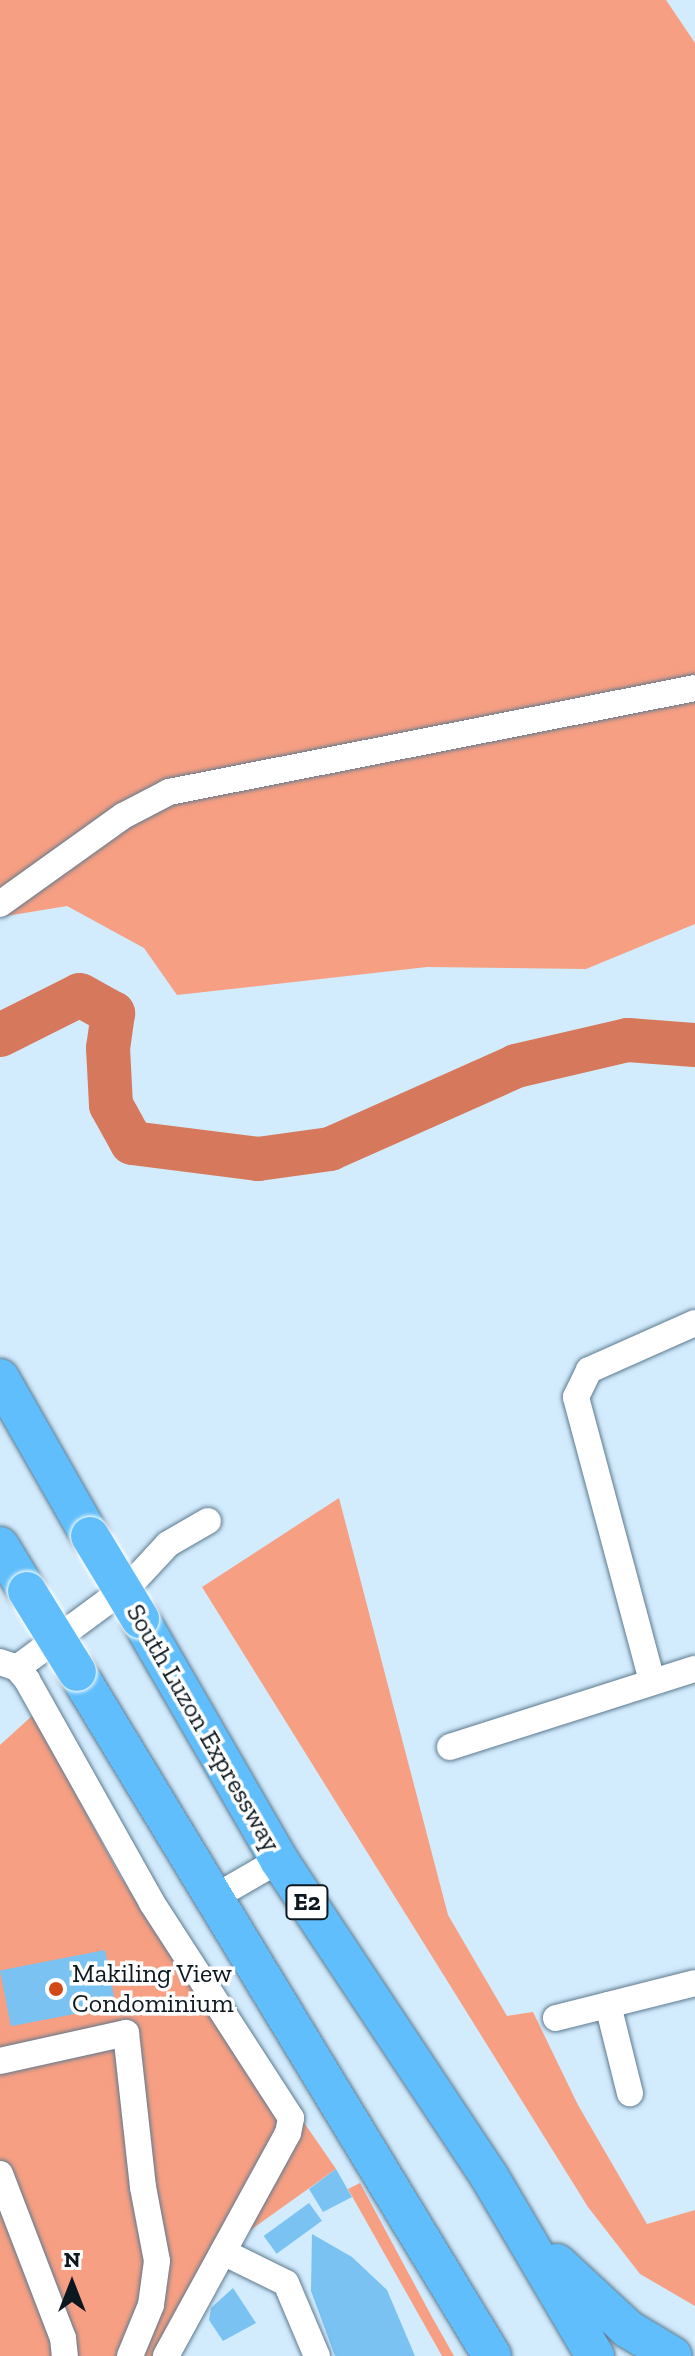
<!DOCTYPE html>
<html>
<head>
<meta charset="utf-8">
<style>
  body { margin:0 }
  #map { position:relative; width:695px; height:2356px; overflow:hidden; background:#d2ebfd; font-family:"Zilla Slab",serif }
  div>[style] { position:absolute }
  .green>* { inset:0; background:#f79f83 }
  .river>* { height:44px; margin:-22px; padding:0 22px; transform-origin:22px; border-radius:22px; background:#d6785b }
  .building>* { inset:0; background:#79c2f2; transform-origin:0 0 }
  .roads { filter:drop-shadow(0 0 2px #5e7a8e) drop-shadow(0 0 2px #5e7a8e) }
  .minor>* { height:26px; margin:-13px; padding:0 13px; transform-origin:13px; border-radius:13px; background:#fff }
  .highway>* { height:38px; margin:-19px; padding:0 19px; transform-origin:19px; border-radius:19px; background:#5fbefb }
  .bridges { filter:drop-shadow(0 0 2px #fff) drop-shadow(0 0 2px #fff) }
  .highway-bridge>* { height:38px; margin:-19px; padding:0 19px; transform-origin:19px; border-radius:19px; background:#5fbefb }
  .dots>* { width:22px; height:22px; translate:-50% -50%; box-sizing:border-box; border:4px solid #fff; border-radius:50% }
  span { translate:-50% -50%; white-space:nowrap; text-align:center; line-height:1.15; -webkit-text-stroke:7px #fff; paint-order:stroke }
  .shield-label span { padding:2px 6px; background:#fff; border:2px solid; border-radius:6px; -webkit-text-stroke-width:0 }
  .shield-label { font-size:24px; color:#0c171f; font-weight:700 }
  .street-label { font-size:26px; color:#0c171f }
  .poi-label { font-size:26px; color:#0c171f }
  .left { translate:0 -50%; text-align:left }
  .north { position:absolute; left:32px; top:2244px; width:80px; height:80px; -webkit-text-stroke:6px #fff; paint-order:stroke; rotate:0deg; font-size:22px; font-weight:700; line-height:32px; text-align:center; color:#0c171f }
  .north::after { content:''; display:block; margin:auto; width:28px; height:36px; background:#0c171f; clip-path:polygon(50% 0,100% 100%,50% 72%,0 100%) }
</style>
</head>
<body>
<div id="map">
  <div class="green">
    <div style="clip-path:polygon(0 0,666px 0,695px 43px,695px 924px,586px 969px,427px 967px,177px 995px,144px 948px,67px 906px,0 917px)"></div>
    <div style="clip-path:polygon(339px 1498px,448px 1915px,507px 2016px,533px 2012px,578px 2105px,647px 2224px,695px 2210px,695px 2306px,640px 2274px,588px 2207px,202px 1587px)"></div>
    <div style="clip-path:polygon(33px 1715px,119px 1874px,281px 2124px,160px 2356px,0 2356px,0 1745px)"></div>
    <div style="clip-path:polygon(294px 2108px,336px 2169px,238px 2239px)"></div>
    <div style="clip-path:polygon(360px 2183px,432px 2317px,454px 2356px,442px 2356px,348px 2189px)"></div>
  </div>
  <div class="river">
    <div style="left:0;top:1035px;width:89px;rotate:-26.6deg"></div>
    <div style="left:80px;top:995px;width:38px;rotate:29deg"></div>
    <div style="left:113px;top:1013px;width:35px;rotate:98deg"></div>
    <div style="left:108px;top:1048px;width:57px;rotate:87deg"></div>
    <div style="left:111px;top:1105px;width:43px;rotate:61.1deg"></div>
    <div style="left:132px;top:1143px;width:127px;rotate:7.2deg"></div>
    <div style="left:258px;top:1159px;width:73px;rotate:-7.9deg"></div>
    <div style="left:330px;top:1149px;width:204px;rotate:-24deg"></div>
    <div style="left:516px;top:1066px;width:115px;rotate:-13.1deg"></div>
    <div style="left:628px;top:1040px;width:67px;rotate:4.3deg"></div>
  </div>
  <div class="building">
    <div style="left:105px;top:1950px;width:57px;height:107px;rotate:79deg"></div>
    <div style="clip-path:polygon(336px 2169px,352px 2197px,323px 2212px,309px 2189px)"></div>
    <div style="left:309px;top:2203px;width:22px;height:56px;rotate:54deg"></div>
    <div style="clip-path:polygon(312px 2234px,352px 2257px,387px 2290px,415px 2356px,335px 2356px,311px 2291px)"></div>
    <div style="clip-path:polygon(233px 2288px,256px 2323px,223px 2341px,209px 2320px,211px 2308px)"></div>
  </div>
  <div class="roads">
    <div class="minor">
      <div style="left:0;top:904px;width:151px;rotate:-35.6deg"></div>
      <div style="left:123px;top:816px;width:52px;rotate:-27.6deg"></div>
      <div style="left:169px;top:792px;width:536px;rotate:-11.18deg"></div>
      <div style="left:0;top:1662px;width:18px;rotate:19deg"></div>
      <div style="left:17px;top:1668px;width:16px;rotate:50deg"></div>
      <div style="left:27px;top:1680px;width:256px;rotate:60.7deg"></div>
      <div style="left:152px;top:1903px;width:256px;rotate:57.1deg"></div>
      <div style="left:291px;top:2118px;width:15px;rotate:101deg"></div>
      <div style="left:288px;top:2133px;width:254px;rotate:118.7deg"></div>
      <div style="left:17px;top:1668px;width:142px;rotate:-36.4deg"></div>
      <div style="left:131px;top:1584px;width:54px;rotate:-47.2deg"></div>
      <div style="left:168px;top:1544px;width:46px;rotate:-29.9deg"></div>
      <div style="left:652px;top:1681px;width:294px;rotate:-105deg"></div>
      <div style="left:576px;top:1397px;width:30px;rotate:-64deg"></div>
      <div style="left:589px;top:1370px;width:116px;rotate:-23.9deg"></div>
      <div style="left:450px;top:1747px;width:257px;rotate:-17.7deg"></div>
      <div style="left:215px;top:1897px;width:74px;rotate:-30deg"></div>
      <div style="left:608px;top:2005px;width:91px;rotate:76deg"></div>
      <div style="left:556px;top:2018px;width:143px;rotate:-14.1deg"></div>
      <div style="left:0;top:2061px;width:129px;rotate:-12.5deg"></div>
      <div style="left:126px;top:2033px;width:155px;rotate:83.7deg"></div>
      <div style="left:143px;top:2187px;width:75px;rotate:79.3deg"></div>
      <div style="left:157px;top:2261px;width:44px;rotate:97.8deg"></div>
      <div style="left:151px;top:2305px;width:55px;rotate:112.4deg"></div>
      <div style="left:0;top:2174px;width:176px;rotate:69deg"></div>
      <div style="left:63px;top:2338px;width:18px;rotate:84deg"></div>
      <div style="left:223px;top:2252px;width:70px;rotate:26.2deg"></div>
      <div style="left:286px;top:2283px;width:79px;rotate:67deg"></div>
    </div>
    <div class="highway">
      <div style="left:0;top:1378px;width:182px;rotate:60.3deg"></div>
      <div style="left:0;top:1546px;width:52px;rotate:59deg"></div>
      <div style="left:140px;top:1619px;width:278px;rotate:60deg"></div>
      <div style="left:279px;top:1860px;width:379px;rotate:56.4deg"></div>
      <div style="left:489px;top:2176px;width:209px;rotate:59.5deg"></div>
      <div style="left:77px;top:1672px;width:800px;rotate:58.75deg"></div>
      <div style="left:557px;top:2263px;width:97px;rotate:42.9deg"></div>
      <div style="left:628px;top:2329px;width:52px;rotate:31deg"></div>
    </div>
  </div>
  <div class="bridges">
    <div class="highway-bridge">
      <div style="left:90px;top:1536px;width:97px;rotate:58.9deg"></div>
      <div style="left:27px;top:1591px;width:95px;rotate:58.3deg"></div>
    </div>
  </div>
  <div class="dots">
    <div style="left:56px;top:1989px;background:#d04917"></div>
  </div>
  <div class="shield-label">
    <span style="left:307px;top:1902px">E2</span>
  </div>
  <div class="street-label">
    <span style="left:203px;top:1728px;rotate:60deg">South Luzon Expressway</span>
  </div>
  <div class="poi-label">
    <span class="left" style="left:72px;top:1989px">Makiling View<br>Condominium</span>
  </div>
  <div class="north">N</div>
</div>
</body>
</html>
